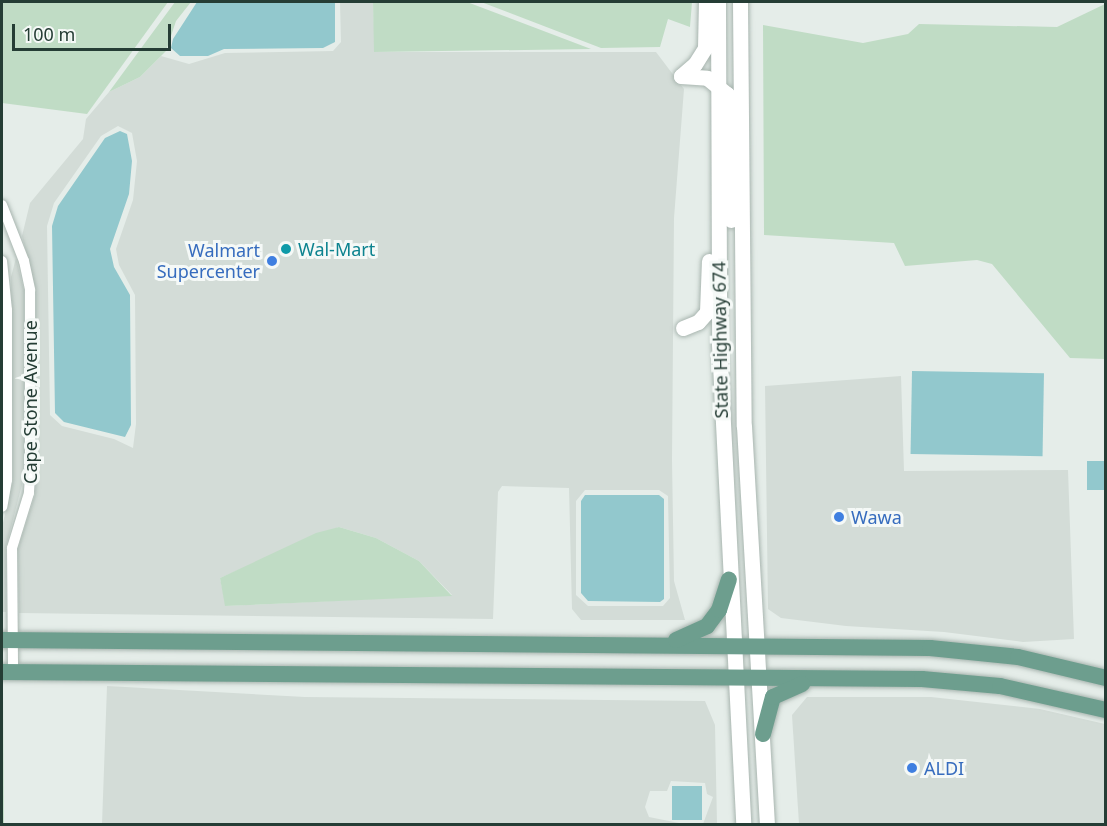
<!DOCTYPE html>
<html>
<head>
<meta charset="utf-8">
<style>
  body { margin:0 }
  #map { position:relative; width:1107px; height:826px; overflow:hidden; background:#e5ede9; font-family:"Noto Sans",sans-serif }
  div>[style] { position:absolute }
  .built>* { inset:0; background:#d3dcd7 }
  .green>* { inset:0; background:#c0dcc5 }
  .water>* { inset:0; background:#92c8cd; transform-origin:0 0 }
  .roads { filter:drop-shadow(0 0 2px #a8b5af) drop-shadow(0 0 2px #a8b5af) }
  .street>* { height:10px; margin:-5px; padding:0 5px; transform-origin:5px; border-radius:5px; background:#fff }
  .secondary>* { height:15px; margin:-7.5px; padding:0 7.5px; transform-origin:7.5px; border-radius:7.5px; background:#fff }
  .primary>* { height:16px; margin:-8px; padding:0 8px; transform-origin:8px; border-radius:8px; background:#6d9e8e }
  .dots>* { width:16px; height:16px; translate:-50% -50%; box-sizing:border-box; border:3px solid #f5f9f7; border-radius:50% }
  span { translate:-50% -50%; white-space:nowrap; text-align:center; line-height:1.15; -webkit-text-stroke:6px #f5f9f7; paint-order:stroke }
  .culture-label { font-size:18px; color:#0d838f }
  .left { translate:0 -50%; text-align:left }
  .shop-label { font-size:18px; color:#366cbe }
  .right { translate:-100% -50%; text-align:right }
  .street-label { font-size:18px; color:#253d35 }
  .frame { position:absolute; inset:0; border:3px solid #253d35; pointer-events:none }
  .scale { position:absolute; left:12px; top:24px; width:159px; height:27px; box-sizing:border-box; border:3px solid #253d35; border-top:0; padding-left:8px; font-size:18px; line-height:21px; white-space:nowrap; color:#253d35; -webkit-text-stroke:4px #f5f9f7; paint-order:stroke }
</style>
</head>
<body>
<div id="map">
  <div class="built">
    <div style="clip-path:polygon(evenodd,340px 2px,373px 2px,375px 52px,656px 52px,684px 89px,674px 218px,672px 460px,674px 581px,685px 620px,581px 620px,572px 609px,569px 488px,502px 486px,498px 492px,493px 619px,19px 613px,18px 548px,35px 495px,36px 478px,36px 290px,22px 236px,30px 203px,83px 139px,86px 119px,109px 92px,140px 77px,161px 56px,189px 64px,225px 53px,333px 51px,341px 42px,340px 2px,118px 126px,132px 133px,137px 161px,133px 200px,116px 249px,119px 265px,135px 295px,136px 424px,133px 448px,114px 439px,62px 426px,50px 415px,47px 226px,54px 203px,101px 136px,118px 126px,340px 2px,585px 490px,659px 490px,668px 496px,670px 598px,663px 606px,588px 606px,576px 595px,576px 501px,585px 490px,340px 2px,339px 527px,376px 538px,419px 561px,452px 595px,226px 606px,220px 578px,339px 527px)"></div>
    <div style="clip-path:polygon(16px 258px,24px 291px,24px 477px,6px 547px,6px 612px,2px 612px,2px 527px,13px 480px,11px 277px)"></div>
    <div style="clip-path:polygon(901px 376px,904px 471px,1068px 470px,1074px 639px,1023px 642px,944px 632px,846px 626px,781px 618px,768px 609px,765px 386px)"></div>
    <div style="clip-path:polygon(107px 686px,305px 697px,705px 701px,715px 725px,717px 824px,703px 824px,713px 797px,707px 794px,705px 783px,671px 781px,667px 791px,650px 791px,645px 807px,649px 817px,684px 824px,102px 824px)"></div>
    <div style="clip-path:polygon(807px 697px,931px 697px,1040px 709px,1105px 724px,1105px 824px,799px 824px,792px 715px)"></div>
  </div>
  <div class="green">
    <div style="clip-path:polygon(2px 2px,168px 2px,87px 114px,2px 103px)"></div>
    <div style="clip-path:polygon(175px 2px,191px 2px,176px 21px,166px 51px,140px 77px,109px 92px)"></div>
    <div style="clip-path:polygon(373px 2px,467px 2px,591px 49px,374px 52px)"></div>
    <div style="clip-path:polygon(481px 2px,692px 2px,690px 27px,668px 19px,660px 47px,601px 48px)"></div>
    <div style="clip-path:polygon(1105px 4px,1105px 359px,1070px 358px,992px 264px,977px 260px,905px 266px,894px 243px,764px 235px,763px 25px,863px 43px,908px 34px,919px 24px,1057px 27px)"></div>
    <div style="clip-path:polygon(339px 527px,376px 538px,419px 561px,452px 596px,225px 606px,220px 578px,316px 533px)"></div>
    <div style="clip-path:polygon(2px 689px,3px 689px,4px 824px,2px 824px)"></div>
  </div>
  <div class="water">
    <div style="clip-path:polygon(197px 2px,335px 2px,335px 42px,323px 48px,224px 49px,208px 56px,180px 56px,171px 48px,173px 39px)"></div>
    <div style="clip-path:polygon(120px 131px,127px 134px,132px 161px,129px 194px,110px 249px,114px 267px,130px 295px,131px 425px,125px 437px,64px 422px,55px 413px,52px 226px,58px 206px,105px 138px)"></div>
    <div style="left:912px;top:371px;width:132px;height:83px;rotate:1deg"></div>
    <div style="left:1105px;top:461px;width:29px;height:18px;rotate:90deg"></div>
    <div style="clip-path:polygon(585px 495px,659px 495px,664px 499px,664px 599px,660px 602px,588px 601px,581px 593px,581px 501px)"></div>
    <div style="left:672px;top:786px;width:30px;height:34px"></div>
  </div>
  <div class="roads">
    <div class="street">
      <div style="left:2px;top:205px;width:60px;rotate:68.6deg"></div>
      <div style="left:24px;top:261px;width:30px;rotate:78deg"></div>
      <div style="left:30px;top:290px;width:187px;rotate:90deg"></div>
      <div style="left:30px;top:477px;width:16px;rotate:94deg"></div>
      <div style="left:29px;top:493px;width:58px;rotate:107.2deg"></div>
      <div style="left:12px;top:548px;width:125px;rotate:89.5deg"></div>
      <div style="left:2px;top:261px;width:49px;rotate:84.2deg"></div>
      <div style="left:7px;top:310px;width:170px;rotate:90deg"></div>
      <div style="left:7px;top:480px;width:27px;rotate:100deg"></div>
    </div>
    <div class="secondary">
      <div style="left:718px;top:2px;width:342px;rotate:89.8deg"></div>
      <div style="left:719px;top:344px;width:481px;rotate:87.1deg"></div>
      <div style="left:740px;top:2px;width:424px;rotate:89.5deg"></div>
      <div style="left:744px;top:426px;width:399px;rotate:86.7deg"></div>
      <div style="left:681px;top:76px;width:26px;rotate:4deg"></div>
      <div style="left:707px;top:78px;width:26px;rotate:39deg"></div>
      <div style="left:727px;top:94px;width:126px;rotate:88.2deg"></div>
      <div style="left:681px;top:76px;width:18px;rotate:-41deg"></div>
      <div style="left:695px;top:64px;width:19px;rotate:-58deg"></div>
      <div style="left:705px;top:48px;width:46px;rotate:-88.8deg"></div>
      <div style="left:683px;top:328px;width:16px;rotate:-22deg"></div>
      <div style="left:698px;top:322px;width:13px;rotate:-48deg"></div>
      <div style="left:707px;top:312px;width:51px;rotate:-87.8deg"></div>
    </div>
    <div class="primary">
      <div style="left:2px;top:640px;width:928px;rotate:0.49deg"></div>
      <div style="left:930px;top:648px;width:88px;rotate:5.8deg"></div>
      <div style="left:1018px;top:657px;width:90px;rotate:13.4deg"></div>
      <div style="left:676px;top:640px;width:34px;rotate:-24deg"></div>
      <div style="left:707px;top:626px;width:20px;rotate:-53deg"></div>
      <div style="left:719px;top:610px;width:32px;rotate:-72deg"></div>
      <div style="left:2px;top:672px;width:920px;rotate:0.44deg"></div>
      <div style="left:922px;top:679px;width:78px;rotate:5.1deg"></div>
      <div style="left:1000px;top:686px;width:109px;rotate:12.8deg"></div>
      <div style="left:763px;top:734px;width:38px;rotate:-75deg"></div>
      <div style="left:773px;top:697px;width:32px;rotate:-24deg"></div>
    </div>
  </div>
  <div class="dots">
    <div style="left:286px;top:249px;background:#0f9aa8"></div>
    <div style="left:272px;top:261px;background:#3f7fe0"></div>
    <div style="left:839px;top:517px;background:#3f7fe0"></div>
    <div style="left:912px;top:768px;background:#3f7fe0"></div>
  </div>
  <div class="culture-label">
    <span class="left" style="left:298px;top:249px">Wal-Mart</span>
  </div>
  <div class="shop-label">
    <span class="right" style="left:260px;top:261px">Walmart<br>Supercenter</span>
    <span class="left" style="left:851px;top:517px">Wawa</span>
    <span class="left" style="left:924px;top:768px">ALDI</span>
  </div>
  <div class="street-label">
    <span style="left:720px;top:340px;rotate:-91deg">State Highway 674</span>
    <span style="left:30px;top:402px;rotate:-90deg">Cape Stone Avenue</span>
  </div>
  <div class="frame"></div>
  <div class="scale">100 m</div>
</div>
</body>
</html>
